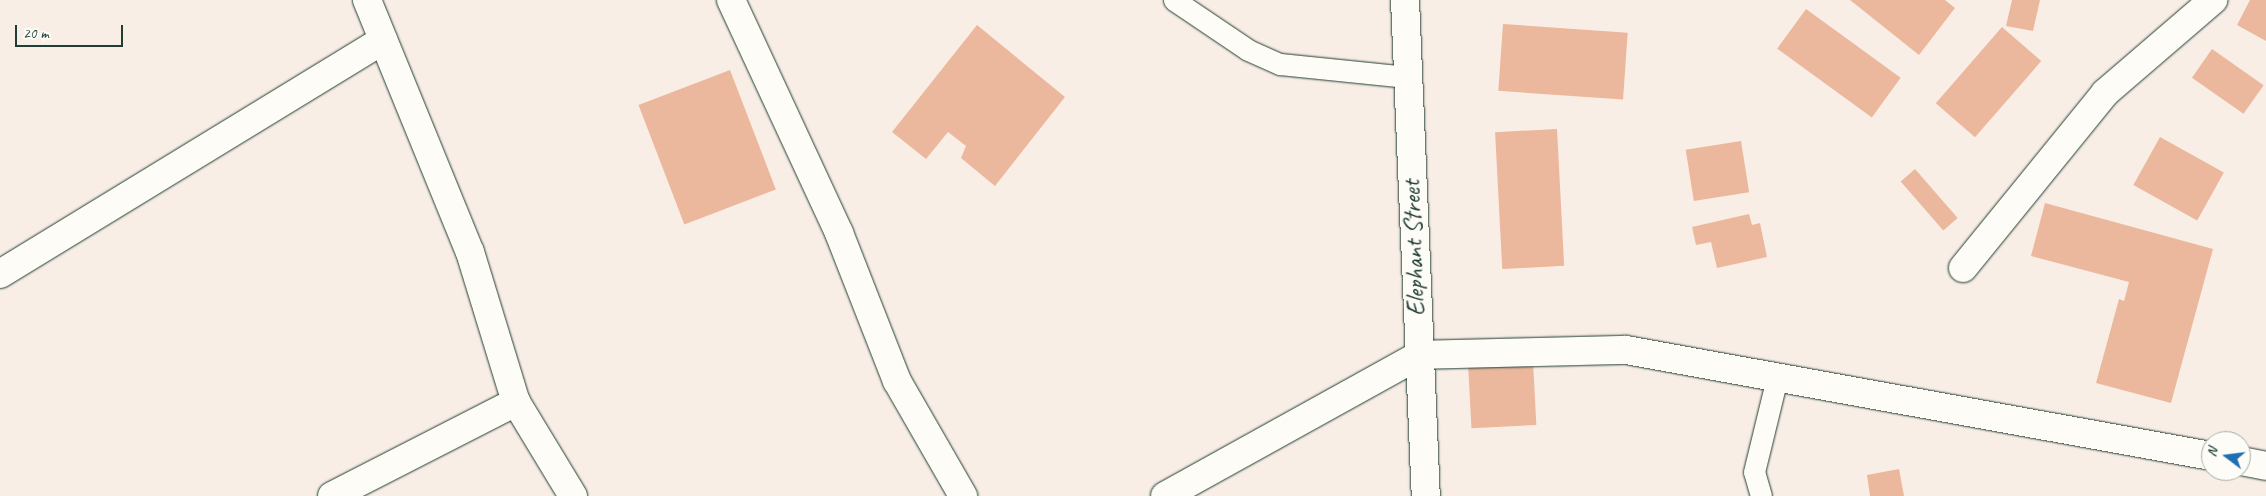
<!DOCTYPE html>
<html>
<head>
<meta charset="utf-8">
<style>
  body { margin:0 }
  #map { position:relative; width:2266px; height:496px; overflow:hidden; background:#f9eee5; font-family:Caveat,sans-serif }
  div>[style] { position:absolute }
  .building>* { inset:0; background:#ebb89d; transform-origin:0 0 }
  .roads { filter:drop-shadow(0 0 1px #1f3d34) drop-shadow(0 0 1px #1f3d34) }
  .service>* { height:21px; margin:-10.5px; padding:0 10.5px; transform-origin:10.5px; border-radius:10.5px; background:#fdfcf7 }
  .minor>* { height:28px; margin:-14px; padding:0 14px; transform-origin:14px; border-radius:14px; background:#fdfcf7 }
  .secondary>* { height:28px; margin:-14px; padding:0 14px; transform-origin:14px; border-radius:14px; background:#fdfcf7 }
  span { translate:-50% -50%; white-space:nowrap; text-align:center; line-height:1.15; -webkit-text-stroke:4.5px #fdfcf7; paint-order:stroke }
  .street-label { font-size:25px; color:#1f3d34 }
  .north { position:absolute; left:2201px; top:431px; width:50px; height:50px; box-sizing:border-box; background:#fdfcf7; border:1px solid #a4b0a9; border-radius:50%; rotate:285deg; font-size:14px; font-weight:700; line-height:20px; text-align:center; color:#1f3d34 }
  .north::after { content:''; display:block; margin:auto; width:18px; height:22px; background:#1f6fb2; clip-path:polygon(50% 0,100% 100%,50% 72%,0 100%) }
  .scale { position:absolute; left:15px; top:25px; width:108px; height:22px; box-sizing:border-box; border:2px solid #1f3d34; border-top:0; padding-left:6px; font-size:15px; line-height:18px; white-space:nowrap; color:#1f3d34; -webkit-text-stroke:4px #fdfcf7; paint-order:stroke }
</style>
</head>
<body>
<div id="map">
  <div class="building">
    <div style="clip-path:polygon(1850px 0,1945px 0,1955px 8px,1919px 55px)"></div>
    <div style="clip-path:polygon(2012px 0,2040px 0,2033px 31px,2006px 26px)"></div>
    <div style="clip-path:polygon(2250px 0,2266px 0,2266px 41px,2237px 25px)"></div>
    <div style="left:1806px;top:9px;width:117px;height:49px;rotate:36deg"></div>
    <div style="left:1503px;top:24px;width:125px;height:67px;rotate:4deg"></div>
    <div style="clip-path:polygon(977px 25px,1065px 97px,995px 186px,961px 158px,966px 146px,948px 132px,926px 159px,892px 132px)"></div>
    <div style="left:2002px;top:27px;width:52px;height:101px;rotate:41deg"></div>
    <div style="left:2212px;top:49px;width:63px;height:35px;rotate:35deg"></div>
    <div style="left:730px;top:70px;width:128px;height:98px;rotate:69deg"></div>
    <div style="left:1557px;top:129px;width:137px;height:62px;rotate:87deg"></div>
    <div style="left:2160px;top:137px;width:73px;height:55px;rotate:29deg"></div>
    <div style="left:1741px;top:141px;width:52px;height:56px;rotate:81deg"></div>
    <div style="left:1915px;top:169px;width:65px;height:19px;rotate:49deg"></div>
    <div style="clip-path:polygon(2045px 203px,2213px 249px,2171px 403px,2096px 383px,2119px 299px,2124px 301px,2129px 282px,2031px 256px)"></div>
    <div style="clip-path:polygon(1749px 214px,1752px 225px,1760px 223px,1767px 257px,1717px 268px,1711px 242px,1696px 245px,1692px 227px)"></div>
    <div style="left:1533px;top:361px;width:64px;height:65px;rotate:87deg"></div>
    <div style="clip-path:polygon(1899px 469px,1904px 496px,1870px 496px,1867px 475px)"></div>
  </div>
  <div class="roads">
    <div class="service">
      <div style="left:1174px;top:0;width:89px;rotate:34deg"></div>
      <div style="left:1248px;top:50px;width:35px;rotate:24deg"></div>
      <div style="left:1280px;top:64px;width:128px;rotate:5.8deg"></div>
      <div style="left:1761px;top:496px;width:25px;rotate:-106deg"></div>
      <div style="left:1754px;top:472px;width:97px;rotate:-76.3deg"></div>
    </div>
    <div class="minor">
      <div style="left:367px;top:0;width:272px;rotate:67.8deg"></div>
      <div style="left:470px;top:252px;width:157px;rotate:73deg"></div>
      <div style="left:516px;top:402px;width:110px;rotate:58.8deg"></div>
      <div style="left:731px;top:0;width:257px;rotate:65.1deg"></div>
      <div style="left:839px;top:233px;width:159px;rotate:68.6deg"></div>
      <div style="left:897px;top:381px;width:133px;rotate:60.1deg"></div>
      <div style="left:1963px;top:268px;width:225px;rotate:-50.9deg"></div>
      <div style="left:2105px;top:93px;width:143px;rotate:-40.7deg"></div>
      <div style="left:0;top:274px;width:449px;rotate:-31.4deg"></div>
      <div style="left:2241px;top:461px;width:25px;rotate:11deg"></div>
      <div style="left:332px;top:496px;width:207px;rotate:-27.1deg"></div>
      <div style="left:1165px;top:496px;width:291px;rotate:-29deg"></div>
      <div style="left:1419px;top:355px;width:207px;rotate:-1.4deg"></div>
      <div style="left:1626px;top:350px;width:595px;rotate:10.27deg"></div>
    </div>
    <div class="secondary">
      <div style="left:1405px;top:0;width:496px;rotate:87.6deg"></div>
    </div>
  </div>
  <div class="street-label">
    <span style="left:1414px;top:248px;rotate:-92deg">Elephant Street</span>
  </div>
  <div class="north">N</div>
  <div class="scale">20 m</div>
</div>
</body>
</html>
